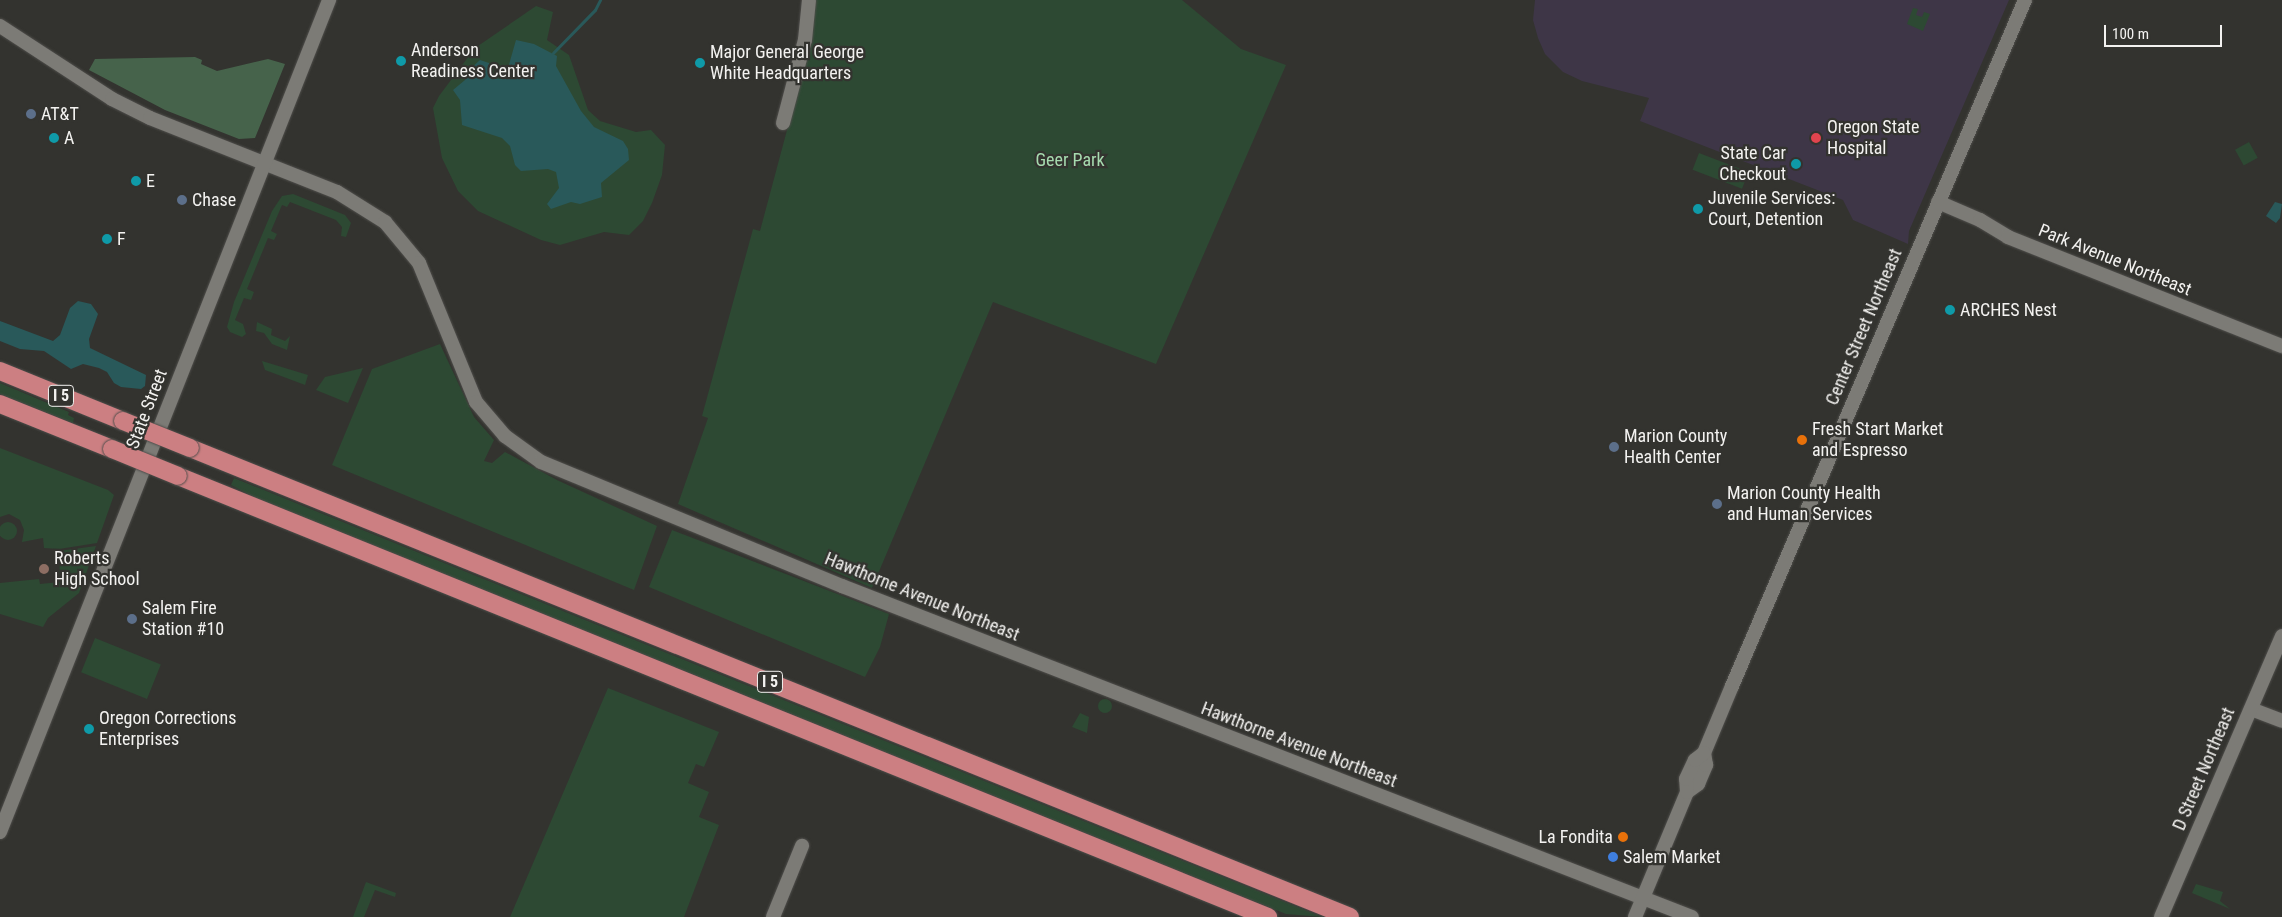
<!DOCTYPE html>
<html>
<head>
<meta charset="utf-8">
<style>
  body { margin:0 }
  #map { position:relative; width:2282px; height:917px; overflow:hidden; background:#33332f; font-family:"Roboto Condensed",sans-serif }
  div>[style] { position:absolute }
  .medical>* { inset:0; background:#3e3647 }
  .green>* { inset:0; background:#2d4933; transform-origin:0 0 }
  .round { border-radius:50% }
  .forest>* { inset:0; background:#46634b }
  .water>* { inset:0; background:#29595a }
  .stream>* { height:2.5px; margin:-1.25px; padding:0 1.25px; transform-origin:1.25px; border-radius:1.25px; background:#29595a }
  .roads { filter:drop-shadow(0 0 1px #4f4e4b) drop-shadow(0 0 1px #4f4e4b) }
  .secondary>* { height:14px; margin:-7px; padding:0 7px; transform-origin:7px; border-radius:7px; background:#7c7b76 }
  .highway>* { height:18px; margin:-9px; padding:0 9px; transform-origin:9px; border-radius:9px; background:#cc7f82 }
  .bridges { filter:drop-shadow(0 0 1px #4f4e4b) drop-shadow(0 0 1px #4f4e4b) }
  .highway-bridge>* { height:18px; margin:-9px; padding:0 9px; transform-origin:9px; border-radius:9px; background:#cc7f82 }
  .dots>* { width:14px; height:14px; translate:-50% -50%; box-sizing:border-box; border:2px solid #33332f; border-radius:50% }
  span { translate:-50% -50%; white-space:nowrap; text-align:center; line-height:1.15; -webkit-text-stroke:4.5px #33332f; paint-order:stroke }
  .shield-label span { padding:1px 4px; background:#33332f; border:1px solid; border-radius:4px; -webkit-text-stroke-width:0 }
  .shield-label { font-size:16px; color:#f3f2f0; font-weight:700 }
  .poi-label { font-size:18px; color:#f3f2f0 }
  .left { translate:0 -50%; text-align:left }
  .right { translate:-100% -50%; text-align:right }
  .park-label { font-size:18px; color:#a6dbaf }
  .street-label { font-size:18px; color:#f3f2f0 }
  .scale { position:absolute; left:2104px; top:25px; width:118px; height:22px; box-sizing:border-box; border:2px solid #f3f2f0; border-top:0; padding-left:6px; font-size:15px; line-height:18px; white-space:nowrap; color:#f3f2f0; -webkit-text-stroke:4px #33332f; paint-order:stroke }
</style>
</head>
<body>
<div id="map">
  <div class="medical">
    <div style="clip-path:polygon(1535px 0,2009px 0,1909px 231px,1908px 244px,1853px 220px,1843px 200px,1640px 121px,1649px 98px,1582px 81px,1563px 72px,1545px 54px,1538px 38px,1533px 20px)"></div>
  </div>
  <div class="green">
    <div style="clip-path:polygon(815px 0,1182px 0,1241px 49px,1286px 65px,1156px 364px,993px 302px,872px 588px,678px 504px,708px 418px,702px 416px,753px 229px,760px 231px,798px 89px,813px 32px)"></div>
    <div style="clip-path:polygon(536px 6px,553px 12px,547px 40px,569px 55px,588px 110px,600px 121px,636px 132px,651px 130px,665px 145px,662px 175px,652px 203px,643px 221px,629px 235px,604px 232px,560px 245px,541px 240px,478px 211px,458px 191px,442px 158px,433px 108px,439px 96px,475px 48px)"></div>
    <div style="clip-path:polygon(1913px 8px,1918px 9px,1916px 15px,1922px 17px,1924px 12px,1930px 14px,1923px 31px,1907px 24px)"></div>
    <div style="left:2249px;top:142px;width:18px;height:16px;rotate:61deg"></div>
    <div style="left:1699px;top:153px;width:53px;height:18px;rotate:21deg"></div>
    <div style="clip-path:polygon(293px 194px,345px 215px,351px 223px,346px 237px,341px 236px,342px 227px,336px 220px,290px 202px,287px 207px,282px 205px,271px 231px,277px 234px,274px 240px,268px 238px,247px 289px,254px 292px,251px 300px,244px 298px,235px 320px,243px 324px,246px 334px,242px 337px,230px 332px,227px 327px,234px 302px,272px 211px,282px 196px)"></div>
    <div style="clip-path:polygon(257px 322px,272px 329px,271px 335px,285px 341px,290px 336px,287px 350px,272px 344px,264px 333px,256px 331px)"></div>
    <div style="clip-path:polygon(440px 344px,474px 417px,494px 440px,484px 461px,492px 463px,505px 452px,557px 480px,657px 526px,634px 590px,332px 465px,372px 369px)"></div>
    <div style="clip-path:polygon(262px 361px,308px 375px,305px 385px,265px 370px)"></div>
    <div style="clip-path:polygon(363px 368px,348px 403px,316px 390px,325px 377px)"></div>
    <div style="clip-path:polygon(0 383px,69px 412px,68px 415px,74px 418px,73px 423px,0 394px)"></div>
    <div style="clip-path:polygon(0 448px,108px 490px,114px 495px,97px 543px,59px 549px,44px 548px,43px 538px,22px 542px,24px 530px,20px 520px,9px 514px,0 517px)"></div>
    <div style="clip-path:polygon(234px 478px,734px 680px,1322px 917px,1286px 914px,254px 497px,231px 485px)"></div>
    <div class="round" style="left:-1px;top:522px;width:18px;height:18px"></div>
    <div style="clip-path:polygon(672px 530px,889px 614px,880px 647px,865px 677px,649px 587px)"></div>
    <div style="clip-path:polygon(96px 546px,79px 593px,48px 618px,43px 627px,0 614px,0 583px,39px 579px,40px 584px,60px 582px,59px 551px)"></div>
    <div style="left:95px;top:638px;width:71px;height:37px;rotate:22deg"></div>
    <div style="clip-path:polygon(608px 688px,719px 732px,704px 767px,696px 764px,688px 783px,709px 792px,699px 817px,719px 825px,684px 917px,510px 917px)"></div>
    <div class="round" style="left:1098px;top:699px;width:14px;height:14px"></div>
    <div style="clip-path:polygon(1080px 713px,1089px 717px,1087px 733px,1072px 727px)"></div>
    <div style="clip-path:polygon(366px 882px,396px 893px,395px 897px,375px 890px,364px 917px,353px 917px)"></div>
    <div style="clip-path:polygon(2196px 884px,2223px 892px,2220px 901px,2230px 909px,2192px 893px)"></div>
  </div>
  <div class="forest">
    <div style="clip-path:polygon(195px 57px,202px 60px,201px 64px,217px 71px,268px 59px,285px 64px,255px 138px,239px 139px,165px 110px,89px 70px,95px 59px)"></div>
  </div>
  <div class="water">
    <div style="clip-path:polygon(516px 40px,534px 44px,557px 56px,556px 66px,581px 111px,594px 127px,623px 141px,628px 149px,629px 160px,601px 183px,602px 197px,580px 204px,571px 202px,551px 209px,547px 204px,559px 188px,556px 172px,548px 169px,521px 171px,515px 165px,510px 146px,502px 138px,462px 125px,460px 100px,453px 90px,465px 80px,470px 69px,480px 60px,489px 63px,494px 78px,500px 79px,506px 75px)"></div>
    <div style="clip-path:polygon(2275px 202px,2282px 204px,2280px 218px,2276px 223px,2266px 216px)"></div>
    <div style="clip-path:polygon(78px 301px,91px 304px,98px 314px,89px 339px,90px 348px,146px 375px,145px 386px,141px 389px,121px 387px,114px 383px,107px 372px,99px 368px,83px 364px,71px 369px,44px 351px,20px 349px,0 341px,0 321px,53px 341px,60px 335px,70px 308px)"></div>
  </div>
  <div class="stream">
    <div style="left:553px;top:53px;width:60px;rotate:-45.7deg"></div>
    <div style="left:595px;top:10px;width:11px;rotate:-63deg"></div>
  </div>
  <div class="roads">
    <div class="secondary">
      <div style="left:0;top:26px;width:134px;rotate:33.1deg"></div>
      <div style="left:112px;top:99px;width:42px;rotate:26.6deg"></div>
      <div style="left:150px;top:118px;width:201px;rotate:21.6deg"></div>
      <div style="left:337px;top:192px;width:57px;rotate:32deg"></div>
      <div style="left:385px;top:222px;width:53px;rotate:50.3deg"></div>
      <div style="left:419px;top:263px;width:150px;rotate:67.7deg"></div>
      <div style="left:476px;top:402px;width:45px;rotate:49.5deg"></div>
      <div style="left:505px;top:436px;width:44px;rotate:35.8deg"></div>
      <div style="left:541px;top:462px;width:326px;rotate:22.4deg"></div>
      <div style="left:842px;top:586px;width:912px;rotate:21.28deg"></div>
      <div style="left:783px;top:123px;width:86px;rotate:-75.2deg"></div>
      <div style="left:805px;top:40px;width:40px;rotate:-84.3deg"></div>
      <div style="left:1938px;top:202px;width:46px;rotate:23.2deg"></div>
      <div style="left:1980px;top:220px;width:33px;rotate:31deg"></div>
      <div style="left:2008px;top:237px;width:295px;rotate:21.7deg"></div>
      <div style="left:2251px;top:709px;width:33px;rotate:21deg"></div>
      <div style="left:1687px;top:792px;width:14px;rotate:-36deg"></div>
      <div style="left:1698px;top:784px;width:21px;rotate:-67deg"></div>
      <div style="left:1706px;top:765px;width:12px;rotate:-99deg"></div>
      <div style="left:1704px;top:753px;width:73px;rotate:-67.3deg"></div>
      <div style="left:1732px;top:686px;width:746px;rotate:-66.87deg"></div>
      <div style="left:0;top:832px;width:895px;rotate:-68.42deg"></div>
      <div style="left:773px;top:917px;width:77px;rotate:-67.8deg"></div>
      <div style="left:1635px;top:917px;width:135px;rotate:-67.4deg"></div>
      <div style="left:1687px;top:792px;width:13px;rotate:-94deg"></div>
      <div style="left:1686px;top:779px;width:21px;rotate:-65deg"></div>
      <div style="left:1695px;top:760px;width:11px;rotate:-38deg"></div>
      <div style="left:2161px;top:917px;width:306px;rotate:-66.7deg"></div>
    </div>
    <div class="highway">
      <div style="left:0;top:371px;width:133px;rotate:22.1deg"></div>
      <div style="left:0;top:404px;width:121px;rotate:21.9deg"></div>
      <div style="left:190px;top:448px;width:1251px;rotate:22.01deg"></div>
      <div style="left:178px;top:476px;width:1176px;rotate:22.03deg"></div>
    </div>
  </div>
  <div class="bridges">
    <div class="highway-bridge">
      <div style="left:123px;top:421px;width:72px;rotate:21.9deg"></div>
      <div style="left:112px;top:449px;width:71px;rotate:22.2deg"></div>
    </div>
  </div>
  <div class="dots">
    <div style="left:401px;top:61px;background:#0f9aa8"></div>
    <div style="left:700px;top:63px;background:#0f9aa8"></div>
    <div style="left:31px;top:114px;background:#5c6f8a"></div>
    <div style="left:54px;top:138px;background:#0f9aa8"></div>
    <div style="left:1816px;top:138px;background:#e0444e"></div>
    <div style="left:1796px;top:164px;background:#0f9aa8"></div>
    <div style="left:136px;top:181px;background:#0f9aa8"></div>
    <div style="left:182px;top:200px;background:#5c6f8a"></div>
    <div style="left:1698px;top:209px;background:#0f9aa8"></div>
    <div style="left:107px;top:239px;background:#0f9aa8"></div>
    <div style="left:1950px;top:310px;background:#0f9aa8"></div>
    <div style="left:1802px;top:440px;background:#e8710a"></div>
    <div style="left:1614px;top:447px;background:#5c6f8a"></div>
    <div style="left:1717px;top:504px;background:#5c6f8a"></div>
    <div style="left:44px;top:569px;background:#8d6e63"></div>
    <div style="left:132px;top:619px;background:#5c6f8a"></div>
    <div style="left:89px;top:729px;background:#0f9aa8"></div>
    <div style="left:1623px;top:837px;background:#e8710a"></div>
    <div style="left:1613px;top:857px;background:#3f7fe0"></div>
  </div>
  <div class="shield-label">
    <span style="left:61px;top:396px">I 5</span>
    <span style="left:770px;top:682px">I 5</span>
  </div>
  <div class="poi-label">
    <span class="left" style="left:411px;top:61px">Anderson<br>Readiness Center</span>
    <span class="left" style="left:710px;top:63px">Major General George<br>White Headquarters</span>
    <span class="left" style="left:41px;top:114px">AT&amp;T</span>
    <span class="left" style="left:1827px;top:138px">Oregon State<br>Hospital</span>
    <span class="left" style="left:64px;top:138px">A</span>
    <span class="right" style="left:1786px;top:164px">State Car<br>Checkout</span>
    <span class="left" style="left:146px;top:181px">E</span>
    <span class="left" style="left:1708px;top:209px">Juvenile Services:<br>Court, Detention</span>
    <span class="left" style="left:192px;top:200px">Chase</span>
    <span class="left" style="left:117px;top:239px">F</span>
    <span class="left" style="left:1960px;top:310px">ARCHES Nest</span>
    <span class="left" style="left:1812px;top:440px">Fresh Start Market<br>and Espresso</span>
    <span class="left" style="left:1624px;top:447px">Marion County<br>Health Center</span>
    <span class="left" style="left:1727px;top:504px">Marion County Health<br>and Human Services</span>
    <span class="left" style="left:54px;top:569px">Roberts<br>High School</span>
    <span class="left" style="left:142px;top:619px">Salem Fire<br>Station #10</span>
    <span class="left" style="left:99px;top:729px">Oregon Corrections<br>Enterprises</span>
    <span class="right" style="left:1613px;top:837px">La Fondita</span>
    <span class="left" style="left:1623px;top:857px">Salem Market</span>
  </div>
  <div class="park-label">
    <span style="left:1070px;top:160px">Geer Park</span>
  </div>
  <div class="street-label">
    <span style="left:2115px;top:260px;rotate:22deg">Park Avenue Northeast</span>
    <span style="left:1864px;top:327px;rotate:-67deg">Center Street Northeast</span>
    <span style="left:147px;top:409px;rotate:-69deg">State Street</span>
    <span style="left:922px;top:597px;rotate:22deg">Hawthorne Avenue Northeast</span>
    <span style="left:1299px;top:745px;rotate:21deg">Hawthorne Avenue Northeast</span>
    <span style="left:2204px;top:769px;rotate:-67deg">D Street Northeast</span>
  </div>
  <div class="scale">100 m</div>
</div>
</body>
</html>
